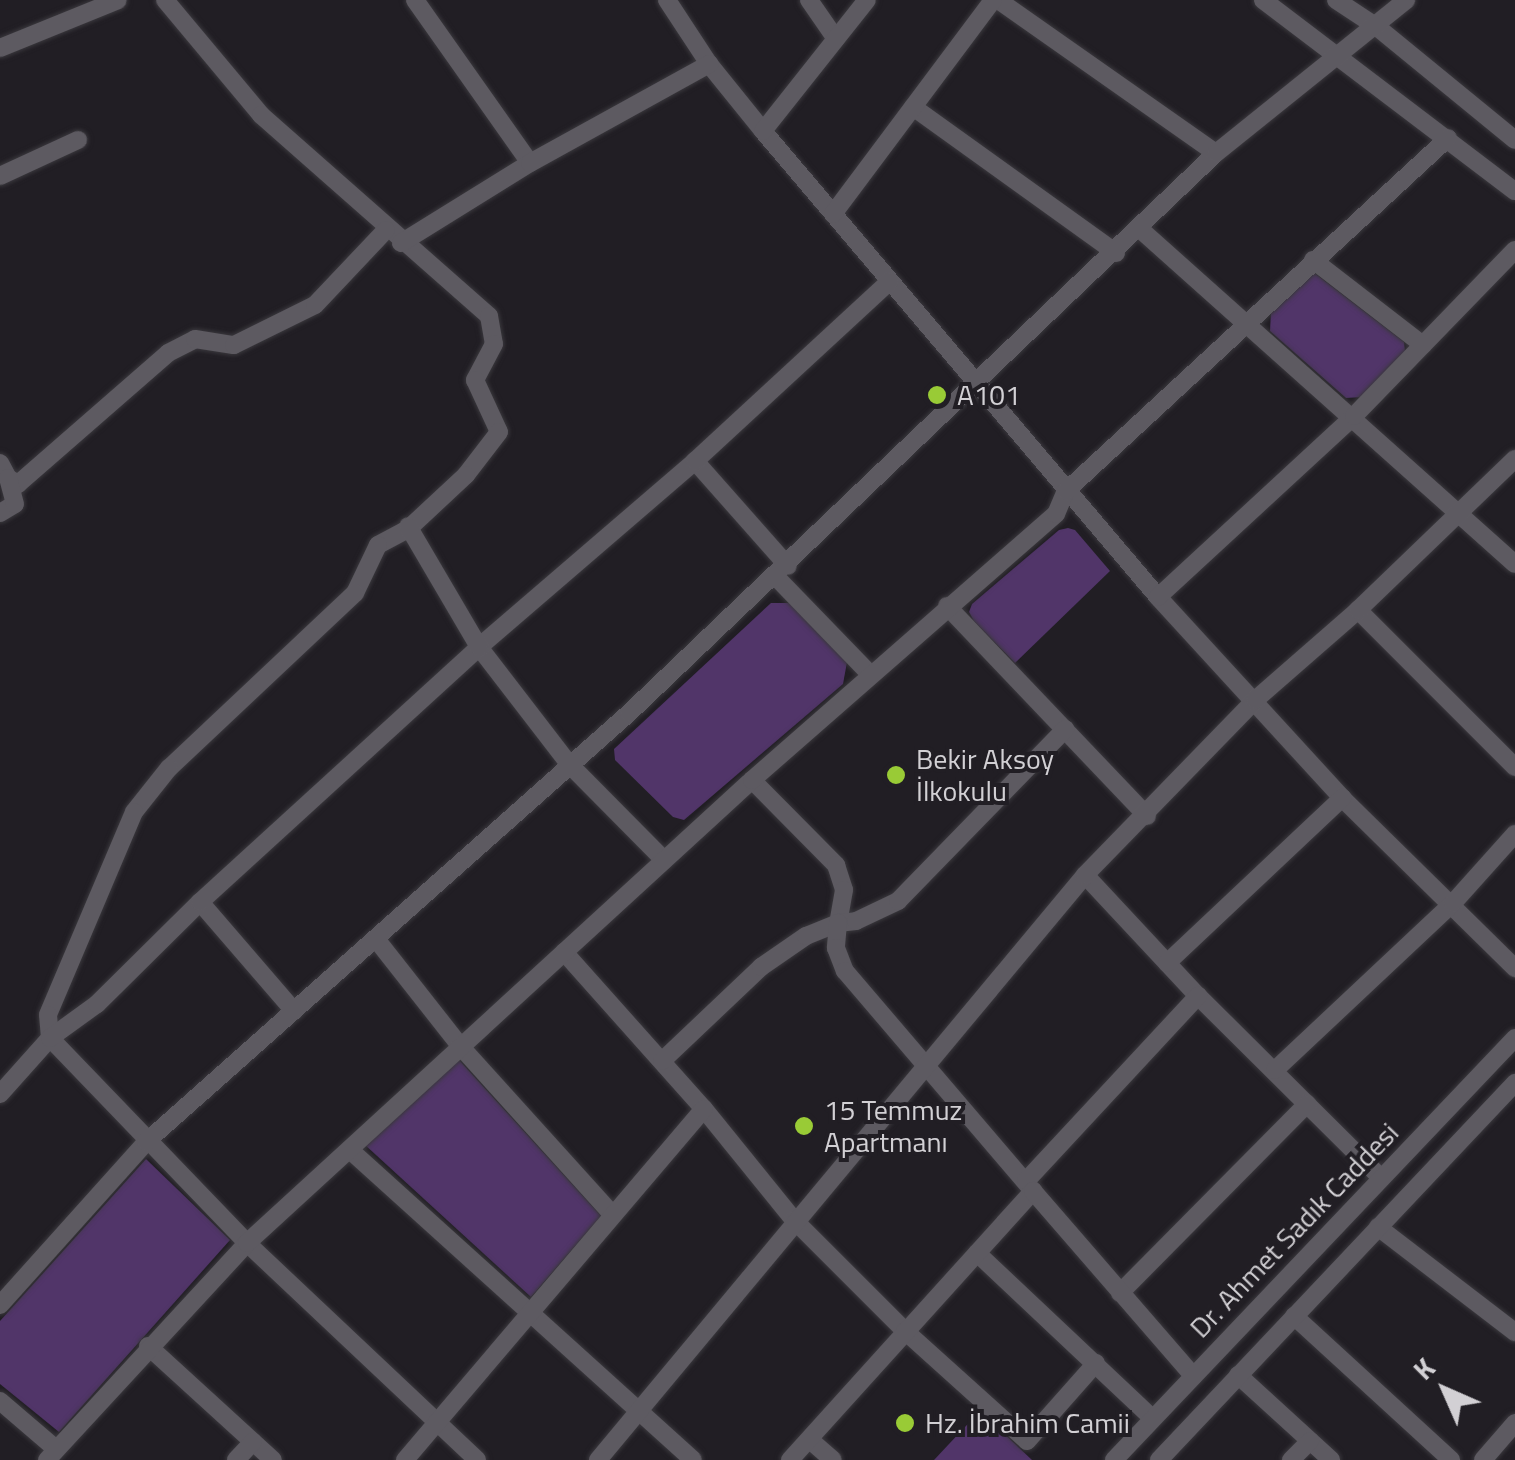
<!DOCTYPE html>
<html>
<head>
<meta charset="utf-8">
<style>
  body { margin:0 }
  #map { position:relative; width:1515px; height:1460px; overflow:hidden; background:#211e24; font-family:"Titillium Web",sans-serif }
  div>[style] { position:absolute }
  .green>* { inset:0; background:#513569 }
  .roads { filter:drop-shadow(0 0 2px #3a383d) drop-shadow(0 0 2px #3a383d) }
  .minor>* { height:18px; margin:-9px; padding:0 9px; transform-origin:9px; border-radius:9px; background:#5d5a61 }
  .dots>* { width:28px; height:28px; translate:-50% -50%; box-sizing:border-box; border:5px solid #211e24; border-radius:50% }
  span { translate:-50% -50%; white-space:nowrap; text-align:center; line-height:1.15; -webkit-text-stroke:8px #211e24; paint-order:stroke }
  .poi-label { font-size:28px; color:#d2d0d4 }
  .left { translate:0 -50%; text-align:left }
  .street-label { font-size:28px; color:#d2d0d4 }
  .north { position:absolute; left:1395px; top:1340px; width:100px; height:100px; -webkit-text-stroke:8px #211e24; paint-order:stroke; rotate:315deg; font-size:28px; font-weight:700; line-height:40px; text-align:center; color:#d2d0d4 }
  .north::after { content:''; display:block; margin:auto; width:35px; height:45px; background:#d2d0d4; clip-path:polygon(50% 0,100% 100%,50% 72%,0 100%) }
</style>
</head>
<body>
<div id="map">
  <div class="green">
    <div style="clip-path:polygon(1313px 272px,1404px 342px,1405px 351px,1363px 397px,1346px 398px,1270px 331px,1271px 312px)"></div>
    <div style="clip-path:polygon(1068px 528px,1075px 530px,1110px 571px,1015px 663px,974px 621px,969px 612px,972px 604px,1059px 530px)"></div>
    <div style="clip-path:polygon(771px 603px,789px 603px,847px 662px,843px 684px,684px 820px,673px 817px,615px 760px,614px 749px)"></div>
    <div style="clip-path:polygon(459px 1060px,601px 1216px,531px 1297px,364px 1144px)"></div>
    <div style="clip-path:polygon(146px 1159px,230px 1240px,59px 1432px,0 1384px,0 1321px)"></div>
    <div style="clip-path:polygon(980px 1411px,1032px 1460px,934px 1460px)"></div>
  </div>
  <div class="roads">
    <div class="minor">
      <div style="left:165px;top:0;width:150px;rotate:50.1deg"></div>
      <div style="left:261px;top:115px;width:304px;rotate:41.4deg"></div>
      <div style="left:489px;top:316px;width:28px;rotate:80deg"></div>
      <div style="left:494px;top:344px;width:41px;rotate:117.8deg"></div>
      <div style="left:475px;top:380px;width:57px;rotate:65.2deg"></div>
      <div style="left:499px;top:432px;width:54px;rotate:127.5deg"></div>
      <div style="left:466px;top:475px;width:79px;rotate:137deg"></div>
      <div style="left:408px;top:529px;width:34px;rotate:152deg"></div>
      <div style="left:378px;top:545px;width:53px;rotate:115.6deg"></div>
      <div style="left:355px;top:593px;width:255px;rotate:136.7deg"></div>
      <div style="left:169px;top:768px;width:56px;rotate:128.5deg"></div>
      <div style="left:134px;top:812px;width:220px;rotate:113deg"></div>
      <div style="left:48px;top:1015px;width:23px;rotate:85deg"></div>
      <div style="left:50px;top:1038px;width:284px;rotate:46.1deg"></div>
      <div style="left:247px;top:1243px;width:316px;rotate:43.3deg"></div>
      <div style="left:415px;top:0;width:199px;rotate:54.8deg"></div>
      <div style="left:667px;top:0;width:77px;rotate:56.7deg"></div>
      <div style="left:709px;top:64px;width:86px;rotate:51.1deg"></div>
      <div style="left:763px;top:131px;width:611px;rotate:49.71deg"></div>
      <div style="left:1158px;top:597px;width:273px;rotate:47.5deg"></div>
      <div style="left:1342px;top:798px;width:243px;rotate:44.5deg"></div>
      <div style="left:809px;top:0;width:47px;rotate:55.3deg"></div>
      <div style="left:998px;top:0;width:266px;rotate:35.1deg"></div>
      <div style="left:1263px;top:0;width:316px;rotate:37.2deg"></div>
      <div style="left:1336px;top:0;width:49px;rotate:33.4deg"></div>
      <div style="left:1377px;top:27px;width:178px;rotate:39.3deg"></div>
      <div style="left:0;top:48px;width:127px;rotate:-22.1deg"></div>
      <div style="left:913px;top:107px;width:250px;rotate:35.7deg"></div>
      <div style="left:763px;top:131px;width:167px;rotate:-51.6deg"></div>
      <div style="left:0;top:176px;width:86px;rotate:-24.8deg"></div>
      <div style="left:833px;top:214px;width:267px;rotate:-53.2deg"></div>
      <div style="left:1141px;top:230px;width:501px;rotate:41.77deg"></div>
      <div style="left:401px;top:243px;width:152px;rotate:-31.8deg"></div>
      <div style="left:530px;top:163px;width:205px;rotate:-28.9deg"></div>
      <div style="left:1313px;top:260px;width:139px;rotate:37.7deg"></div>
      <div style="left:695px;top:461px;width:140px;rotate:48.5deg"></div>
      <div style="left:0;top:463px;width:17px;rotate:62deg"></div>
      <div style="left:8px;top:478px;width:12px;rotate:31deg"></div>
      <div style="left:18px;top:484px;width:199px;rotate:-41.1deg"></div>
      <div style="left:168px;top:353px;width:30px;rotate:-27deg"></div>
      <div style="left:195px;top:339px;width:39px;rotate:9deg"></div>
      <div style="left:234px;top:345px;width:90px;rotate:-26.3deg"></div>
      <div style="left:315px;top:305px;width:103px;rotate:-46.6deg"></div>
      <div style="left:0;top:513px;width:17px;rotate:-31deg"></div>
      <div style="left:15px;top:504px;width:27px;rotate:-105deg"></div>
      <div style="left:776px;top:577px;width:135px;rotate:45.9deg"></div>
      <div style="left:1158px;top:597px;width:267px;rotate:-42.7deg"></div>
      <div style="left:1354px;top:416px;width:231px;rotate:-45.9deg"></div>
      <div style="left:947px;top:606px;width:290px;rotate:46.4deg"></div>
      <div style="left:1358px;top:610px;width:222px;rotate:45deg"></div>
      <div style="left:752px;top:780px;width:120px;rotate:45.3deg"></div>
      <div style="left:836px;top:865px;width:26px;rotate:72deg"></div>
      <div style="left:844px;top:890px;width:34px;rotate:100deg"></div>
      <div style="left:838px;top:923px;width:18px;rotate:-6deg"></div>
      <div style="left:856px;top:921px;width:47px;rotate:-25.5deg"></div>
      <div style="left:898px;top:901px;width:240px;rotate:-45.8deg"></div>
      <div style="left:664px;top:860px;width:135px;rotate:-134.7deg"></div>
      <div style="left:569px;top:764px;width:148px;rotate:-127.6deg"></div>
      <div style="left:479px;top:647px;width:285px;rotate:-40.7deg"></div>
      <div style="left:695px;top:461px;width:265px;rotate:-42.7deg"></div>
      <div style="left:1085px;top:875px;width:166px;rotate:47deg"></div>
      <div style="left:1198px;top:996px;width:258px;rotate:44.8deg"></div>
      <div style="left:200px;top:902px;width:144px;rotate:49.2deg"></div>
      <div style="left:376px;top:939px;width:137px;rotate:51.8deg"></div>
      <div style="left:461px;top:1047px;width:225px;rotate:47.9deg"></div>
      <div style="left:564px;top:952px;width:210px;rotate:48.3deg"></div>
      <div style="left:704px;top:1109px;width:143px;rotate:51deg"></div>
      <div style="left:794px;top:1220px;width:157px;rotate:45deg"></div>
      <div style="left:905px;top:1331px;width:164px;rotate:42deg"></div>
      <div style="left:1027px;top:1441px;width:104px;rotate:-48.5deg"></div>
      <div style="left:1167px;top:963px;width:241px;rotate:-43.3deg"></div>
      <div style="left:662px;top:1061px;width:137px;rotate:-43.5deg"></div>
      <div style="left:761px;top:967px;width:55px;rotate:-34.6deg"></div>
      <div style="left:806px;top:936px;width:35px;rotate:-22deg"></div>
      <div style="left:838px;top:923px;width:25px;rotate:95deg"></div>
      <div style="left:836px;top:948px;width:25px;rotate:69deg"></div>
      <div style="left:845px;top:971px;width:289px;rotate:49.5deg"></div>
      <div style="left:1275px;top:1070px;width:244px;rotate:-43.2deg"></div>
      <div style="left:1453px;top:903px;width:93px;rotate:-48.1deg"></div>
      <div style="left:0;top:1094px;width:75px;rotate:-48.2deg"></div>
      <div style="left:50px;top:1038px;width:58px;rotate:-35.9deg"></div>
      <div style="left:97px;top:1004px;width:145px;rotate:-44.7deg"></div>
      <div style="left:200px;top:902px;width:378px;rotate:-42.4deg"></div>
      <div style="left:479px;top:647px;width:140px;rotate:-120.4deg"></div>
      <div style="left:350px;top:1150px;width:462px;rotate:42.1deg"></div>
      <div style="left:1026px;top:1181px;width:253px;rotate:-47.1deg"></div>
      <div style="left:1378px;top:1227px;width:173px;rotate:37.5deg"></div>
      <div style="left:977px;top:1253px;width:241px;rotate:43.3deg"></div>
      <div style="left:1120px;top:1293px;width:266px;rotate:-45.3deg"></div>
      <div style="left:0;top:1305px;width:219px;rotate:-48.1deg"></div>
      <div style="left:146px;top:1142px;width:646px;rotate:-41.61deg"></div>
      <div style="left:629px;top:713px;width:811px;rotate:-43.65deg"></div>
      <div style="left:1216px;top:153px;width:244px;rotate:-38.8deg"></div>
      <div style="left:1294px;top:1316px;width:213px;rotate:42.5deg"></div>
      <div style="left:148px;top:1346px;width:169px;rotate:42.4deg"></div>
      <div style="left:1238px;top:1375px;width:126px;rotate:42.4deg"></div>
      <div style="left:0;top:1401px;width:74px;rotate:40.6deg"></div>
      <div style="left:810px;top:1440px;width:30px;rotate:41deg"></div>
      <div style="left:47px;top:1460px;width:295px;rotate:-47.3deg"></div>
      <div style="left:247px;top:1243px;width:685px;rotate:-42.52deg"></div>
      <div style="left:752px;top:780px;width:404px;rotate:-41.2deg"></div>
      <div style="left:1056px;top:514px;width:25px;rotate:-67deg"></div>
      <div style="left:1066px;top:491px;width:520px;rotate:-42.74deg"></div>
      <div style="left:236px;top:1460px;width:25px;rotate:-47deg"></div>
      <div style="left:405px;top:1460px;width:461px;rotate:-49.6deg"></div>
      <div style="left:598px;top:1460px;width:761px;rotate:-50.22deg"></div>
      <div style="left:1085px;top:875px;width:244px;rotate:-45.8deg"></div>
      <div style="left:1255px;top:700px;width:137px;rotate:-41.1deg"></div>
      <div style="left:1358px;top:610px;width:218px;rotate:-43.9deg"></div>
      <div style="left:790px;top:1460px;width:363px;rotate:-47.9deg"></div>
      <div style="left:1033px;top:1191px;width:245px;rotate:49.1deg"></div>
      <div style="left:1114px;top:1460px;width:582px;rotate:-46.46deg"></div>
      <div style="left:1159px;top:1460px;width:519px;rotate:-46.64deg"></div>
      <div style="left:1291px;top:1460px;width:27px;rotate:-45deg"></div>
      <div style="left:1483px;top:1460px;width:49px;rotate:-49.1deg"></div>
    </div>
  </div>
  <div class="dots">
    <div style="left:937px;top:395px;background:#99cb36"></div>
    <div style="left:896px;top:775px;background:#99cb36"></div>
    <div style="left:804px;top:1126px;background:#99cb36"></div>
    <div style="left:905px;top:1423px;background:#99cb36"></div>
  </div>
  <div class="poi-label">
    <span class="left" style="left:957px;top:395px">A101</span>
    <span class="left" style="left:916px;top:775px">Bekir Aksoy<br>İlkokulu</span>
    <span class="left" style="left:824px;top:1126px">15 Temmuz<br>Apartmanı</span>
    <span class="left" style="left:925px;top:1423px">Hz. İbrahim Camii</span>
  </div>
  <div class="street-label">
    <span style="left:1294px;top:1230px;rotate:-46deg">Dr. Ahmet Sadık Caddesi</span>
  </div>
  <div class="north">K</div>
</div>
</body>
</html>
